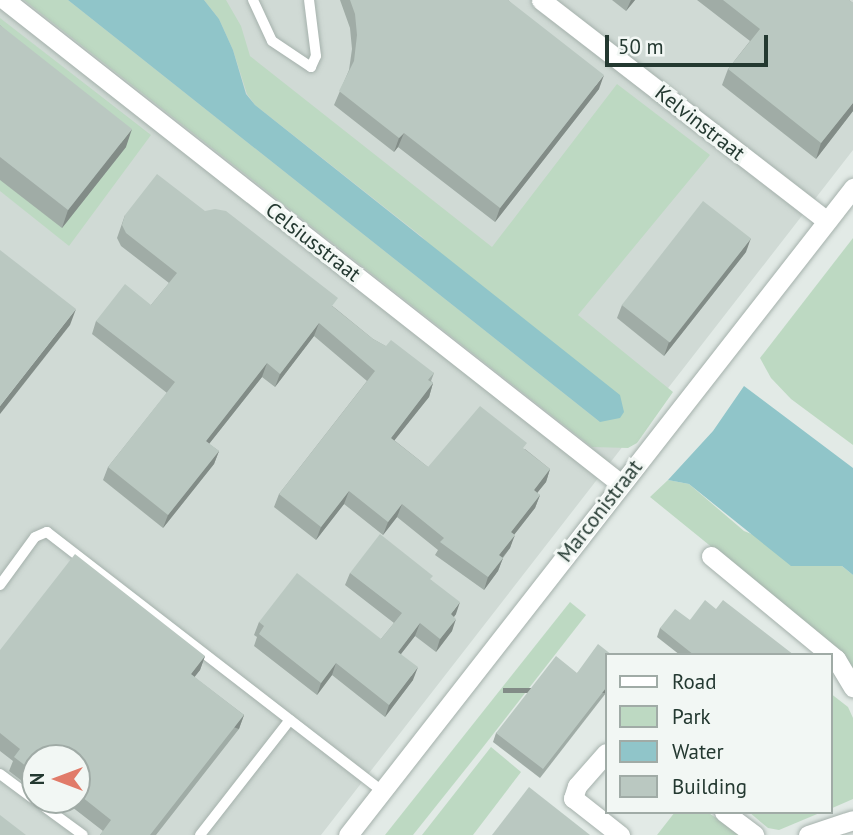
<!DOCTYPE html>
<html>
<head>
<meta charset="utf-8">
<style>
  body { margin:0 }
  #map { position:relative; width:853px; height:835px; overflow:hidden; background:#e2eae6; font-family:"PT Sans",sans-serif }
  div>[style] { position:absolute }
  .built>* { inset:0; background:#d0dad5 }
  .green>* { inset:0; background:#bdd9c2 }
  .water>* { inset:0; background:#90c5c9 }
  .roads { filter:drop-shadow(0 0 2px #a5b1ac) drop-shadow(0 0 2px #a5b1ac) }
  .lane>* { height:10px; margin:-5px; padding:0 5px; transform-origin:5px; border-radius:5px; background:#fff }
  .street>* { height:19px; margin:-9.5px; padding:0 9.5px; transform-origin:9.5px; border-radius:9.5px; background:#fff }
  .wall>* { inset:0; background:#a0aca6 }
  .shaded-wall>* { inset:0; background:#828c87; transform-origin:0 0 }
  .building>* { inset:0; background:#bac8c1; transform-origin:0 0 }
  span { translate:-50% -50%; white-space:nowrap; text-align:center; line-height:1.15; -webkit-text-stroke:6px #f2f7f4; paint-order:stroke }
  .street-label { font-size:21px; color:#243931 }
  .legend { position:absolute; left:605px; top:653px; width:228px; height:161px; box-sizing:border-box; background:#f2f7f4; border:2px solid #a0aba6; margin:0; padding:9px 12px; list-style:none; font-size:21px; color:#243931 }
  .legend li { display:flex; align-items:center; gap:14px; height:35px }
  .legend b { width:35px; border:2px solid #a0aba6 }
  .north { position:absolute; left:21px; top:744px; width:70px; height:70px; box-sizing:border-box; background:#f2f7f4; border:2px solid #a0aba6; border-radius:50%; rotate:270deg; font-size:19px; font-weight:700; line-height:28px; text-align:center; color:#243931 }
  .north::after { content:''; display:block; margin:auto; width:24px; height:32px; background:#e17b69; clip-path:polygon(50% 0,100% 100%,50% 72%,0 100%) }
  .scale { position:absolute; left:605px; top:35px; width:163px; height:32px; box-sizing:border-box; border:4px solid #243931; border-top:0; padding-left:9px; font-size:21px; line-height:24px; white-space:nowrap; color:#243931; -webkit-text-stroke:5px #f2f7f4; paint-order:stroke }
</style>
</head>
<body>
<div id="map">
  <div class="built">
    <div style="clip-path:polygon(evenodd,0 0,853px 0,853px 150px,321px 835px,0 835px,0 0,35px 758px,77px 758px,77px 800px,35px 800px,35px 758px)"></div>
  </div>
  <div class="green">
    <div style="clip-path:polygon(24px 0,68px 0,600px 422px,421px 236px,255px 105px,247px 94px,233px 50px,219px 19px,204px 0,226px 0,241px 26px,250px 56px,492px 247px,617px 84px,710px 155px,578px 315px,673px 392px,637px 443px,628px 448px,592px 447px)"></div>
    <div style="clip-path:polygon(0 18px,151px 135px,69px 246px,0 191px)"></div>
    <div style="clip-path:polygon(853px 238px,853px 445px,791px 399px,771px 378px,760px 358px)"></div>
    <div style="clip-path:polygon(668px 480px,689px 484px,744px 531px,830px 565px,842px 566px,853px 575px,853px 673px,846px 656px,650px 497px)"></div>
    <div style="clip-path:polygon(570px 602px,586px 615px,480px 751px,413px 835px,385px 835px)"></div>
    <div style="clip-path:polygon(830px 693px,848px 707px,853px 718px,853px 799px,830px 809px)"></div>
    <div style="clip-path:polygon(491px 747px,521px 772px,473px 835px,422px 835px)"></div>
    <div style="clip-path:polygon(675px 812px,707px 812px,743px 835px,657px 835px)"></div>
    <div style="clip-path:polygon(749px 812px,822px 812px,779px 830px,768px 828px)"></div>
  </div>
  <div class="water">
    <div style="clip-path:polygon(68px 0,204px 0,219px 19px,233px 50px,246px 94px,255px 105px,620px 395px,624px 412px,620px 418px,600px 422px)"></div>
    <div style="clip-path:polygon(744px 386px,853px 468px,853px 575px,842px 566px,791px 566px,689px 484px,668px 480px,713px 431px)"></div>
  </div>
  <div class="roads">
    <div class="lane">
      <div style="left:253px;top:0;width:45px;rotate:65.1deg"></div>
      <div style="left:272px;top:41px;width:47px;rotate:33.7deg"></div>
      <div style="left:311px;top:67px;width:12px;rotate:-66deg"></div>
      <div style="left:316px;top:56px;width:56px;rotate:-97.1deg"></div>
      <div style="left:0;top:585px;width:59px;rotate:-53.9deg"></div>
      <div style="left:35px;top:537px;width:13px;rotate:-23deg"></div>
      <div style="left:47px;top:532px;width:423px;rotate:37.7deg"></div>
      <div style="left:0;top:774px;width:44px;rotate:36.6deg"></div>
      <div style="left:35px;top:800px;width:59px;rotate:36.1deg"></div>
      <div style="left:200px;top:835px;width:146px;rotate:-52deg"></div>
    </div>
    <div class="street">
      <div style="left:5px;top:0;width:783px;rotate:38.16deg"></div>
      <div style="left:541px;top:0;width:361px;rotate:37.7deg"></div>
      <div style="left:711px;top:556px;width:162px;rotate:39.5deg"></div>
      <div style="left:836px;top:659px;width:33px;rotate:59deg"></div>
      <div style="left:606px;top:753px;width:44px;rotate:131.3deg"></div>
      <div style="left:577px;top:786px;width:13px;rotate:108deg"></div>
      <div style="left:573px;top:798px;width:60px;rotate:38.2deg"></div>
      <div style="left:724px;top:812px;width:38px;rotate:37deg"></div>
      <div style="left:348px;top:835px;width:821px;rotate:-52.03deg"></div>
      <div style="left:808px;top:835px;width:47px;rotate:-18.4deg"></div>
    </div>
  </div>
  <div class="wall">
    <div style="clip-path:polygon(340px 0,508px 0,599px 89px,495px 222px,398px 147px,394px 152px,334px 105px,349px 70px,352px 49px,350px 28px)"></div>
    <div style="clip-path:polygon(612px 0,635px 0,626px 11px)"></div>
    <div style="clip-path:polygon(697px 0,849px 0,853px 3px,853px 111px,816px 159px,722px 85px,728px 69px,750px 41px)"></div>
    <div style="clip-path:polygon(0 25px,126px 147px,62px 228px,0 180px)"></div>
    <div style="clip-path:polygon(205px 211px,335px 308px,373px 339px,434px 373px,431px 381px,433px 383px,429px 397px,394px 440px,428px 467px,525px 449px,550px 469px,546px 482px,537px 493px,540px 495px,535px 508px,514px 535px,510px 548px,503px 558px,498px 571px,484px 590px,435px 555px,438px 550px,397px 517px,383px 535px,344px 504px,316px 540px,274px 507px,279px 494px,367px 381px,314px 336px,275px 387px,262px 377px,209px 444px,219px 451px,214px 464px,163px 528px,103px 480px,108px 467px,167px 393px,92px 334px,96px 321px,151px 305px,169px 283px,121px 246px,117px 238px,125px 215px)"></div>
    <div style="clip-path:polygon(746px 252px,664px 356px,617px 318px,622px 305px)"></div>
    <div style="clip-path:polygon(350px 573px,431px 580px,456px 614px,454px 617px,452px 631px,436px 652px,415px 636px,401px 654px,413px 680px,385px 717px,332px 675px,317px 695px,254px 646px,257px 637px,254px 635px,259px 622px,381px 639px,394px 623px,345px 585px)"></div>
    <div style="clip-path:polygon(716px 609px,794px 655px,680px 655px,657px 637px,660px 628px,690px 620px)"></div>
    <div style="clip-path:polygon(0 650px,205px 656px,200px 670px,194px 677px,244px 715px,239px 729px,156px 835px,100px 835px,103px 831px,63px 800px,77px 800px,77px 758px,35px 758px,35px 791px,9px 771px,13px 761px,0 751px)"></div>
    <div style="clip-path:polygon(606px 655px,606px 693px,540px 778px,493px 742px,496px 733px,577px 673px)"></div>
  </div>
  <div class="shaded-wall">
    <div style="clip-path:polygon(631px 0,635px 0,626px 11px)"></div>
    <div style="clip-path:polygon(604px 75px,599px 89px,495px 222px,500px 208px)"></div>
    <div style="clip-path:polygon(853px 103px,853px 111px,816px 159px,821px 143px)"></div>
    <div style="clip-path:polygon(132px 129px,126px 147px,62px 228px,68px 210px)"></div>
    <div style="clip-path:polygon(404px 133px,398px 147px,394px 152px,399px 138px)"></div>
    <div style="clip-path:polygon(751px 238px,746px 252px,664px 356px,669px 342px)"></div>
    <div style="clip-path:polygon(76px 309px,70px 325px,0 414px,0 406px)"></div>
    <div style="clip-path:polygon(319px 323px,314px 336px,275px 387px,280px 374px)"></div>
    <div style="clip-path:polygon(267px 363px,262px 377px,201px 454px,206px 441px)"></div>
    <div style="clip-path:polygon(433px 383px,429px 397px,386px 451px,391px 438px)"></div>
    <div style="clip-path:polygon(219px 451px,214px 464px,163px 528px,168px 515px)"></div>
    <div style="clip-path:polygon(550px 469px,546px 482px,529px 503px,534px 490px)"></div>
    <div style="clip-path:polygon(349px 491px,344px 504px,316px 540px,321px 527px)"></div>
    <div style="clip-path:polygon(540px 495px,535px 508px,506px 545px,511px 532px)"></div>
    <div style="clip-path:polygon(402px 504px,397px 517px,383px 535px,388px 522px)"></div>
    <div style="clip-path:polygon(515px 535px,510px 548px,494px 568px,499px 555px)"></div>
    <div style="clip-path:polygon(503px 558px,498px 571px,484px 590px,488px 577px)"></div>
    <div style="clip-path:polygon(460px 602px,456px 614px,446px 627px,451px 614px)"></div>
    <div style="clip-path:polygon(456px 619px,452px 631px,436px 652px,440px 639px)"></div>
    <div style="clip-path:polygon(420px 623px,415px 636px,393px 664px,398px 652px)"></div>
    <div style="clip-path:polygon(205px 656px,200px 670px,186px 688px,191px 674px)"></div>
    <div style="clip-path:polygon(336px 663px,332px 675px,317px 695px,321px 683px)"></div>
    <div style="clip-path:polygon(418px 667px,413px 680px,385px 717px,389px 705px)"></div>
    <div style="left:606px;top:688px;width:5px;height:103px;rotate:90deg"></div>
    <div style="left:244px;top:715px;width:15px;height:152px;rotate:110deg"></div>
  </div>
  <div class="building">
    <div style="clip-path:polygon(350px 0,508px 0,604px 75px,500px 208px,404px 133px,399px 138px,339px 91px,354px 61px,357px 35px,355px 14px)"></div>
    <div style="clip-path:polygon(723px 0,849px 0,853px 3px,853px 103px,821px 143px,728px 69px,760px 29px)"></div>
    <div style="clip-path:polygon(0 25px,132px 129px,68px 210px,0 157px)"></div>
    <div style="clip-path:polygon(157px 174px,205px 211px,215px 209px,226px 211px,338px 298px,332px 306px,373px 339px,386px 346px,391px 340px,434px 373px,428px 380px,433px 383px,391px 438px,428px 467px,480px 406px,527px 443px,523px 448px,550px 469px,534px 490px,540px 495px,511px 532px,515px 535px,499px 555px,503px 558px,488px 577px,440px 542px,444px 538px,402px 504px,388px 522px,349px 491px,321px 527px,279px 494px,375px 371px,319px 323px,280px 374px,267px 363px,206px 441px,219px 451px,168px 515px,108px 467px,175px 382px,96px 321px,125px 284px,151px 305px,177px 273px,126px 233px,122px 225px,125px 215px)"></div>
    <div style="left:703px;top:201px;width:61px;height:132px;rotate:38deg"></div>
    <div style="clip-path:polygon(0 250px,76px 309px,0 406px)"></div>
    <div style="clip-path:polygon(380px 534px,433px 576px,430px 579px,460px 602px,451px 614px,456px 619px,440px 639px,420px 623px,398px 652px,418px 667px,389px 705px,336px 663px,321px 683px,259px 634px,264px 626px,259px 622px,297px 573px,381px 639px,402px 613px,350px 573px)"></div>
    <div style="clip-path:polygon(75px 554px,205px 656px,191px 674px,244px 715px,150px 835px,100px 835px,111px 820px,77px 793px,77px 758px,35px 758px,35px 773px,14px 757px,20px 749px,0 733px,0 650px)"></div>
    <div style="clip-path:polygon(705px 600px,716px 609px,723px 600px,794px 655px,694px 655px,660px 628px,675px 609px,690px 620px)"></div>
    <div style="clip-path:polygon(598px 644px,612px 655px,606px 655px,606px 688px,543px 769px,496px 733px,556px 656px,577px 673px)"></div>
    <div style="clip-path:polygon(529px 787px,590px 835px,492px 835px)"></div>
    <div style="clip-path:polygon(0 815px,26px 835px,0 835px)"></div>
  </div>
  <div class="street-label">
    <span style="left:700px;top:123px;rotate:38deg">Kelvinstraat</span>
    <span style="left:313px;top:242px;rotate:38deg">Celsiusstraat</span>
    <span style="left:600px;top:511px;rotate:-52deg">Marconistraat</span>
  </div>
  <ul class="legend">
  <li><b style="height:9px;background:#fff"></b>Road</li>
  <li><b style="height:19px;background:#bdd9c2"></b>Park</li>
  <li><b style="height:19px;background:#90c5c9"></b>Water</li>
  <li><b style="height:19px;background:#bac8c1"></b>Building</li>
  </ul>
  <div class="north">N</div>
  <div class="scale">50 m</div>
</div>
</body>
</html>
